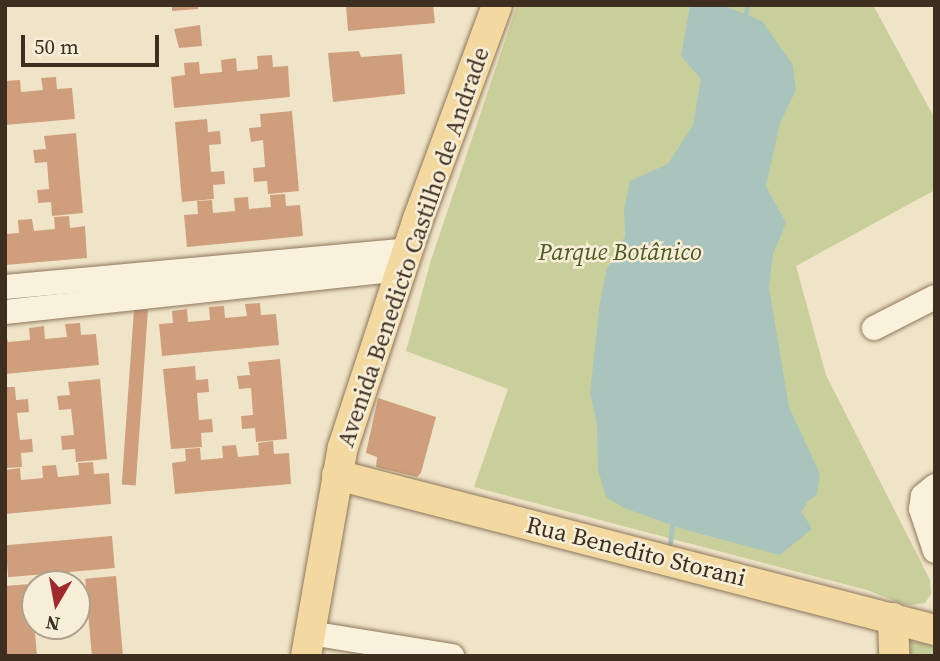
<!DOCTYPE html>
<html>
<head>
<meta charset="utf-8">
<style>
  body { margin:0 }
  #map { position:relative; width:940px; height:661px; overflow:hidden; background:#f0e4c8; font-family:"Source Serif 4",serif }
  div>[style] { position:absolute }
  .green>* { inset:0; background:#c9cf9b }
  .water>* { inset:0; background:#a9c4bc }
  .stream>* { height:5px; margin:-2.5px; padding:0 2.5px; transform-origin:2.5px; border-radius:2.5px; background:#a9c4bc }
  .building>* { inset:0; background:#cf9f7d; transform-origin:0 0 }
  .roads { filter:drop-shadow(0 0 2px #8d765c) drop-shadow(0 0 2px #8d765c) }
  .minor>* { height:24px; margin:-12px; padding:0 12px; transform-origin:12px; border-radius:12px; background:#faf1dc }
  .major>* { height:30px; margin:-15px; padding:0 15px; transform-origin:15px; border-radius:15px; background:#f3d9a0 }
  span { translate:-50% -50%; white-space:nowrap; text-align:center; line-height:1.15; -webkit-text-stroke:5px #f7eed8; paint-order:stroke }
  .street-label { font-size:24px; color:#3d2e20 }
  .park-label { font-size:24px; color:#4d5a26; font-style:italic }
  .frame { position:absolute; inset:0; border:7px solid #3d2e20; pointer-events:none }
  .north { position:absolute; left:21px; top:570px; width:70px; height:70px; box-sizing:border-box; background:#f7eed8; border:2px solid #ada18e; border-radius:50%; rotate:190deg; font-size:19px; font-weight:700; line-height:28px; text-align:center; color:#3d2e20 }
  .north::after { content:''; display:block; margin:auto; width:24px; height:32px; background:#9e2a2b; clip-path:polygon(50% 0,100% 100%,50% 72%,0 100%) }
  .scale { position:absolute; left:21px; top:35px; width:138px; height:32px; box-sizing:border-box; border:4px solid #3d2e20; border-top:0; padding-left:9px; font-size:21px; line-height:24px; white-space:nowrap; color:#3d2e20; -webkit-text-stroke:5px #f7eed8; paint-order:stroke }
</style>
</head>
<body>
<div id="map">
  <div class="green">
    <div style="clip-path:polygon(517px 5px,873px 5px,935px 119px,935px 190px,796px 266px,826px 375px,930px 580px,931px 594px,925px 603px,911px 605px,897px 602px,867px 590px,474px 487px,508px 389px,406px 351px,431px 260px)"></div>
    <div style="clip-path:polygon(911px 641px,935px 646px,935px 656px,910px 656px)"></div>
  </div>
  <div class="water">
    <div style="clip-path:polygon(690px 5px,722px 5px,762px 21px,793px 65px,796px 90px,780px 123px,766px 186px,786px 223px,773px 254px,769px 288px,789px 407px,820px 474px,817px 495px,808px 501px,802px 512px,812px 529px,780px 555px,686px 530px,624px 508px,606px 497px,598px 470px,597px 424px,590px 393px,600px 302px,607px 268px,617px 256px,618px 245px,625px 237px,624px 210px,630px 181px,668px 164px,693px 125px,701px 79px,681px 56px)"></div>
  </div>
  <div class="stream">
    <div style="left:745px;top:19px;width:14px;rotate:-82deg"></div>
    <div style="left:670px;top:543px;width:24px;rotate:-83deg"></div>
  </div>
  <div class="building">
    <div style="clip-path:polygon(172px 5px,198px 5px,198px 9px,172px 11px)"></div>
    <div style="clip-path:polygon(346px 5px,433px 5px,435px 23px,348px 31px)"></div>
    <div style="clip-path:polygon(200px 25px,202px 46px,179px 48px,174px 29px)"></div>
    <div style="clip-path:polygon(359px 51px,361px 57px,402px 54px,405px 94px,333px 102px,328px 53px)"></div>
    <div style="clip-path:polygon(272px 55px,273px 67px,288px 66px,290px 97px,174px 108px,171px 77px,185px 75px,184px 63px,199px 62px,200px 74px,222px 72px,221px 60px,236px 58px,237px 71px,258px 69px,257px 56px)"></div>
    <div style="clip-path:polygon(56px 77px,57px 89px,72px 88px,75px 119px,5px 125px,5px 81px,20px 80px,21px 92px,43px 90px,41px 78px)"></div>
    <div style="clip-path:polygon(292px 111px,299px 191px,268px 194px,267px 181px,254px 182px,253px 168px,265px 167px,263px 140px,251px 142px,249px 128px,261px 127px,260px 114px)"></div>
    <div style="clip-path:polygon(207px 119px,208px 132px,220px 131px,221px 144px,209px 145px,211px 172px,224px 171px,225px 184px,213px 185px,214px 199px,182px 202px,175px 122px)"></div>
    <div style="clip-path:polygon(76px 133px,83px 213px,52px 216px,51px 202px,38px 203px,37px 190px,49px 189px,47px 162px,35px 163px,33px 150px,46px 149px,44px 136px)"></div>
    <div style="clip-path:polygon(285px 194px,286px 206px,300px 205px,303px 236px,187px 247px,184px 215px,198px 214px,197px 201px,212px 200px,213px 213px,235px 211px,234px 198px,248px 197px,249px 209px,271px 207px,270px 195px)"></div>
    <div style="clip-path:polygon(69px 216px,70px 228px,85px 226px,87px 258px,5px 265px,5px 234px,19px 233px,18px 220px,32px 219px,34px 231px,55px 229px,54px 217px)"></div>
    <div style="clip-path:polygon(260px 303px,261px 315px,276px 314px,279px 345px,162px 356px,159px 324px,173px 323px,172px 311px,187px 309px,188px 322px,210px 320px,209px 307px,224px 306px,225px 318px,247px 316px,245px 304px)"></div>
    <div style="left:134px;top:309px;width:14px;height:176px;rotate:4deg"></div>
    <div style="clip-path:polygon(80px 323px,81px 335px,96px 334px,99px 365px,5px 374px,5px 330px,8px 342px,30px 340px,29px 328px,44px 326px,45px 339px,67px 337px,65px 324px)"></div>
    <div style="clip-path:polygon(280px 359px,287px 439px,256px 442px,255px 428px,242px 429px,241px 416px,253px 415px,251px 388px,239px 389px,237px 376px,250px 375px,248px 362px)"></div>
    <div style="clip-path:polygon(195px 366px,196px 380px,208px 379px,209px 392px,197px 393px,199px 420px,212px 419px,213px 432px,201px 433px,202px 447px,171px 449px,163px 369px)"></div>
    <div style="clip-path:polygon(100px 379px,107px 459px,76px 462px,75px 449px,62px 450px,61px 436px,74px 435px,71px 409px,59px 410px,57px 396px,70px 395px,68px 382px)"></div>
    <div style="clip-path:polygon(5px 387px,15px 387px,16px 400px,28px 399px,29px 412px,17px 413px,20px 440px,32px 439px,33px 452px,21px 453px,22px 467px,5px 468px)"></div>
    <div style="clip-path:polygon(378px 398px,436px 417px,421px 473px,417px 477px,376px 467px,377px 457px,366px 453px)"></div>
    <div style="clip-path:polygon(273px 441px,274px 454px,289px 453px,291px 484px,175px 494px,172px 463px,186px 461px,185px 449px,200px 448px,201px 460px,223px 458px,222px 446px,236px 445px,238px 457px,259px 455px,258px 443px)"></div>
    <div style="clip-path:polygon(93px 462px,94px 474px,109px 473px,111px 504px,5px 514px,5px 470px,20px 468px,21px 480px,43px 478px,42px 466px,56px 465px,58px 477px,79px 475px,78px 463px)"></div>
    <div style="left:112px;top:536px;width:32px;height:107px;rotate:85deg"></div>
    <div style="left:116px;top:576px;width:80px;height:31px;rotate:85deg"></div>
    <div style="clip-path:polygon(31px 584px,37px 656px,5px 656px,5px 586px)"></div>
  </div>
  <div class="roads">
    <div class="minor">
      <div style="left:5px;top:287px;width:405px;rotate:-5.2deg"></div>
      <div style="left:5px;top:312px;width:398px;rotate:-6.2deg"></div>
      <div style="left:874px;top:328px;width:68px;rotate:-26.9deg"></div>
      <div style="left:935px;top:486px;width:16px;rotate:140deg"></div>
      <div style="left:923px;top:496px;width:13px;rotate:99deg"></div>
      <div style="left:921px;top:509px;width:44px;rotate:71.6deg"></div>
      <div style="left:310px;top:633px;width:144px;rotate:9.2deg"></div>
    </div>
    <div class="major">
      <div style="left:337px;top:475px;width:618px;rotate:14.53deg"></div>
      <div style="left:893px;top:618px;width:38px;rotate:88deg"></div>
      <div style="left:306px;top:656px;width:212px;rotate:-80deg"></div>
      <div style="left:343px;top:447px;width:240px;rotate:-71.8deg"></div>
      <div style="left:418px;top:219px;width:228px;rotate:-69.7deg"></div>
    </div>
  </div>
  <div class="street-label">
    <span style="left:413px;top:247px;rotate:-71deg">Avenida Benedicto Castilho de Andrade</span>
    <span style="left:636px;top:551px;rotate:14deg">Rua Benedito Storani</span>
  </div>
  <div class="park-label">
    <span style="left:620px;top:252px">Parque Botânico</span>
  </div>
  <div class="frame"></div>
  <div class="north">N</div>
  <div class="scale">50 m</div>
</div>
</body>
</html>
